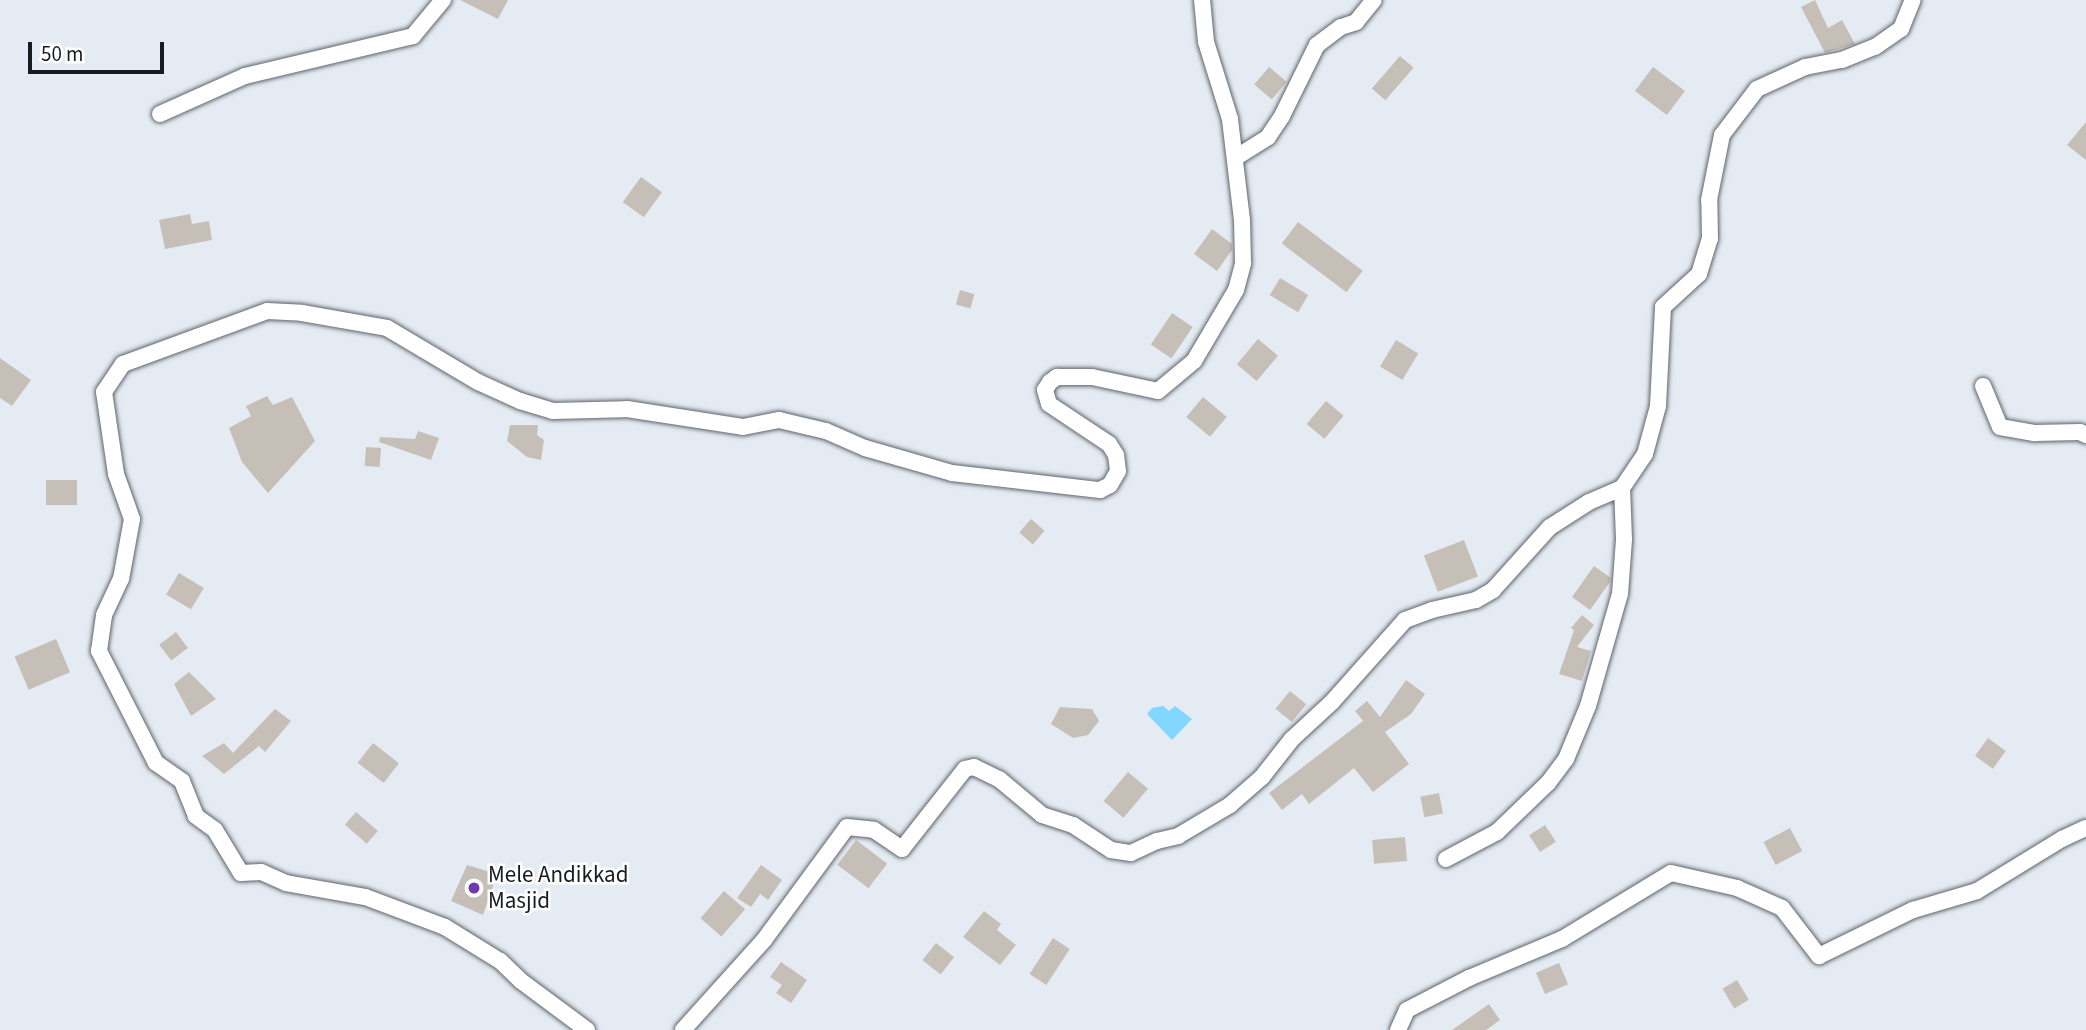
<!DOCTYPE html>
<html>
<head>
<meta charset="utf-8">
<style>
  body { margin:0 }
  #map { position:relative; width:2086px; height:1030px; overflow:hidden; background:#e5ebf3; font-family:"Source Sans 3",sans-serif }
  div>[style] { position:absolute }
  .water>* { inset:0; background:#81d7fe }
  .building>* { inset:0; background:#c6bfb8; transform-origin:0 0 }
  .roads { filter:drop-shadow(0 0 2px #5f646b) drop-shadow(0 0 2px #5f646b) }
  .street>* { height:16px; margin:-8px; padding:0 8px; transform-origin:8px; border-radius:8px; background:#fff }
  .dots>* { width:19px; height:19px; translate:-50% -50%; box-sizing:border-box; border:4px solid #fff; border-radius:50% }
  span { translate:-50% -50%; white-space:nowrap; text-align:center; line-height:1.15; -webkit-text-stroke:5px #fff; paint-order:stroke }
  .poi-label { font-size:23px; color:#191b1e }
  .left { translate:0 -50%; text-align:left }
  .scale { position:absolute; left:28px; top:42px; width:136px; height:32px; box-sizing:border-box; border:4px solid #191b1e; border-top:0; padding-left:9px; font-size:21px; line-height:24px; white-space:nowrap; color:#191b1e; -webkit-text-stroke:5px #fff; paint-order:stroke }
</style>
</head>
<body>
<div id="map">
  <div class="water">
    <div style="clip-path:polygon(1163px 706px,1169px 711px,1175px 706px,1192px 719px,1172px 740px,1147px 714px,1152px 708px)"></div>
  </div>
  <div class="building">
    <div style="clip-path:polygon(460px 0,508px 0,498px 19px)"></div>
    <div style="clip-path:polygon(1815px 0,1828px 28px,1842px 20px,1855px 44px,1825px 53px,1801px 7px)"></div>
    <div style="left:1400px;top:56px;width:18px;height:43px;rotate:41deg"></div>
    <div style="left:1269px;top:67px;width:23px;height:23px;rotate:40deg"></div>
    <div style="left:1653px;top:67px;width:40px;height:30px;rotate:37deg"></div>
    <div style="clip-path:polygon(2086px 122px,2086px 160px,2067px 145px)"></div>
    <div style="left:641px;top:177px;width:26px;height:31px;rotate:36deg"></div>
    <div style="clip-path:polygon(190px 214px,192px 224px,209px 221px,212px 240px,165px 249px,159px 220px)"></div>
    <div style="left:1298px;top:222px;width:81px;height:27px;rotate:37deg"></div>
    <div style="clip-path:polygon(1212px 229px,1232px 244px,1232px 250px,1217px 271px,1194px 254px)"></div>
    <div style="left:1280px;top:278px;width:33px;height:20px;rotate:31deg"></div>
    <div style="left:960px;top:290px;width:15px;height:15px;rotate:16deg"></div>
    <div style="left:1172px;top:313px;width:25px;height:38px;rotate:34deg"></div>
    <div style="left:1258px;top:339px;width:26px;height:33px;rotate:40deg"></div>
    <div style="left:1396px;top:340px;width:26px;height:31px;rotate:31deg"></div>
    <div style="clip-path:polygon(0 358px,31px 380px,12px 406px,0 398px)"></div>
    <div style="clip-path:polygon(267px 396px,273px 405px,292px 397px,315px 441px,268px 493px,242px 462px,229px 428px,251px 416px,246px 406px)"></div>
    <div style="left:1203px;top:397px;width:31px;height:26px;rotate:40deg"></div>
    <div style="left:1326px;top:401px;width:23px;height:30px;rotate:40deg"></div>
    <div style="clip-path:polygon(510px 425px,538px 425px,537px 435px,544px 440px,541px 460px,527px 457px,507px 441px)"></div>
    <div style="clip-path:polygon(418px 431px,439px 438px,431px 460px,379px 442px,380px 437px,415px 439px)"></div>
    <div style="left:366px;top:447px;width:15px;height:19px;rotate:4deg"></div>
    <div style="left:46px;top:480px;width:31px;height:25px"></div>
    <div style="left:1031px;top:519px;width:18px;height:18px;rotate:41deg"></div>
    <div style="left:1464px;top:540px;width:39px;height:43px;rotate:69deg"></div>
    <div style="clip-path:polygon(1594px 566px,1611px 578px,1610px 582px,1590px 610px,1572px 597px)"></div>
    <div style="left:179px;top:573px;width:29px;height:25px;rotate:31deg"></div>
    <div style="clip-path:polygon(1582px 615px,1594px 625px,1577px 647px,1591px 651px,1582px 681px,1559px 674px,1574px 630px,1571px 628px)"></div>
    <div style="left:176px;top:632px;width:20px;height:21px;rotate:53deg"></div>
    <div style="left:56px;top:639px;width:36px;height:45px;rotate:67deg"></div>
    <div style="clip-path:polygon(189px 672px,216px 699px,191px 716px,174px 684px)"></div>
    <div style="clip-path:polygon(1406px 680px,1425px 694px,1411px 714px,1385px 732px,1409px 764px,1373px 792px,1354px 768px,1309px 804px,1302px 794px,1282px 810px,1269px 793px,1363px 721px,1355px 711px,1367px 701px,1380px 717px)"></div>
    <div style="left:1290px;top:691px;width:21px;height:23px;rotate:39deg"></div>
    <div style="clip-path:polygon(1060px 707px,1092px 709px,1099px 721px,1088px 735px,1073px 738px,1051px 724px)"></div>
    <div style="clip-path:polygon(275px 709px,291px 721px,265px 752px,259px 746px,224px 774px,202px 756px,224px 743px,233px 753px)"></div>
    <div style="left:1988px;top:738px;width:22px;height:22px;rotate:36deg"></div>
    <div style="left:373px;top:743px;width:33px;height:25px;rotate:38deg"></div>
    <div style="left:1128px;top:772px;width:26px;height:38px;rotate:40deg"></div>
    <div style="left:1439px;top:793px;width:21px;height:19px;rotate:79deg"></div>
    <div style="left:356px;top:812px;width:29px;height:17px;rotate:41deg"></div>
    <div style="left:1545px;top:825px;width:20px;height:19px;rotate:57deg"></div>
    <div style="left:1790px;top:828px;width:26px;height:30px;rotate:62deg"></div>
    <div style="left:1405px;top:837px;width:24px;height:33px;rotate:85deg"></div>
    <div style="left:856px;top:840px;width:39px;height:31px;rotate:37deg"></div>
    <div style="clip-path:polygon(467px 865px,497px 874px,483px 915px,451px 901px)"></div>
    <div style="clip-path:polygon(761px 865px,782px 880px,768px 900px,760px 894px,751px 907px,737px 898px)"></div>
    <div style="left:724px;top:891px;width:28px;height:36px;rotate:41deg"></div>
    <div style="clip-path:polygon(984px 911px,1001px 924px,997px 930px,1016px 945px,1000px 965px,963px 937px)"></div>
    <div style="left:1053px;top:938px;width:20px;height:43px;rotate:33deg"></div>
    <div style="left:936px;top:943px;width:23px;height:22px;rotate:38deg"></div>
    <div style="clip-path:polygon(781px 962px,807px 980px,791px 1003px,776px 993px,782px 985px,770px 977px)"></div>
    <div style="left:1559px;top:963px;width:23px;height:25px;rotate:67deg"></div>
    <div style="left:1737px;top:980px;width:23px;height:17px;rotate:59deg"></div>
    <div style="clip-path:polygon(1489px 1004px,1500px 1020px,1486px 1030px,1452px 1030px)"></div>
  </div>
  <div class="roads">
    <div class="street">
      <div style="left:160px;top:114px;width:93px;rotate:-24.1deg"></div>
      <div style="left:245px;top:76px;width:173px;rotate:-13.4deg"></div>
      <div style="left:413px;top:36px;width:47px;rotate:-50.2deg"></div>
      <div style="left:1235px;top:158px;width:39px;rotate:-32deg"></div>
      <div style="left:1268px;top:137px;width:25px;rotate:-56deg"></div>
      <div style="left:1282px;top:116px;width:79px;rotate:-63.8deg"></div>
      <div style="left:1317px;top:45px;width:30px;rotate:-37deg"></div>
      <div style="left:1341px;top:27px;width:16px;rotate:-18deg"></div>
      <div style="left:1356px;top:22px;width:28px;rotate:-51deg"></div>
      <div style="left:1983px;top:386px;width:44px;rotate:67.5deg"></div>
      <div style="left:2000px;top:427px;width:36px;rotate:10deg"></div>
      <div style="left:2035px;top:433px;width:45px;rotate:-1.3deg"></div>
      <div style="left:2080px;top:432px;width:7px;rotate:27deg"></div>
      <div style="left:1446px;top:859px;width:58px;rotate:-27.9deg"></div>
      <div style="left:1497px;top:832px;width:71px;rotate:-43.9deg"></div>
      <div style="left:1548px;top:783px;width:30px;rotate:-53deg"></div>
      <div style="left:1566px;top:759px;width:57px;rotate:-67.5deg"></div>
      <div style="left:1588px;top:706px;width:116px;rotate:-74.1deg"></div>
      <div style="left:1620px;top:594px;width:55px;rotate:-85.8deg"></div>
      <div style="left:1624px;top:539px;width:51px;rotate:-92.2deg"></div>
      <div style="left:587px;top:1030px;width:82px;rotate:-143.4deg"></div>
      <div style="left:521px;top:981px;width:29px;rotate:-136deg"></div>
      <div style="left:500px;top:961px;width:65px;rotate:-148.3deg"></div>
      <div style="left:445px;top:927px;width:85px;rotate:-159.4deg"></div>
      <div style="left:365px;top:897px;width:80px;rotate:-170deg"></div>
      <div style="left:286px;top:883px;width:27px;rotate:-156deg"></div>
      <div style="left:261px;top:872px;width:20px;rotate:177deg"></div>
      <div style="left:241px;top:873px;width:50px;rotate:-121.2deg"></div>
      <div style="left:215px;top:830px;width:24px;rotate:-144deg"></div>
      <div style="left:196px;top:816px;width:38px;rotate:-112deg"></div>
      <div style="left:182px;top:781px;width:32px;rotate:-145deg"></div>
      <div style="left:156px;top:763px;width:126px;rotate:-117deg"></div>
      <div style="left:99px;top:651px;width:36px;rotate:-82deg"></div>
      <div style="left:104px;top:615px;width:40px;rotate:-65deg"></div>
      <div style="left:121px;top:579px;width:61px;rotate:-79.6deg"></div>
      <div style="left:132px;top:519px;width:48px;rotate:-109.6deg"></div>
      <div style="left:116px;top:474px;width:83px;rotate:-98.3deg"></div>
      <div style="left:104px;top:392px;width:34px;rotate:-56deg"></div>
      <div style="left:123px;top:364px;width:153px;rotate:-20.2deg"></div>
      <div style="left:267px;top:311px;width:35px;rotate:3deg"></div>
      <div style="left:302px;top:313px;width:86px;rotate:10deg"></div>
      <div style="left:387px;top:328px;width:106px;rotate:30.7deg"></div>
      <div style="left:478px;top:382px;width:46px;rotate:24.3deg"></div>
      <div style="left:520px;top:401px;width:34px;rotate:17deg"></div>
      <div style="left:553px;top:411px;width:74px;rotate:-1.5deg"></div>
      <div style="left:627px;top:409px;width:117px;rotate:8.8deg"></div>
      <div style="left:743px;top:427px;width:37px;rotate:-11deg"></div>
      <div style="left:779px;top:420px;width:48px;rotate:13.2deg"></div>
      <div style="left:826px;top:431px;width:43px;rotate:23.6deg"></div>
      <div style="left:865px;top:448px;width:91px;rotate:16deg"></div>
      <div style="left:952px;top:473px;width:149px;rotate:6.6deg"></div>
      <div style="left:1100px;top:490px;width:11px;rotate:-27deg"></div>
      <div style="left:1110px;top:485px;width:16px;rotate:-60deg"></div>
      <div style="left:1118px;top:471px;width:16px;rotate:-97deg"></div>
      <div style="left:1116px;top:455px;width:13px;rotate:-122deg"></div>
      <div style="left:1109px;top:444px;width:72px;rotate:-146.3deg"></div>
      <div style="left:1049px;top:404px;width:15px;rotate:-106deg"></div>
      <div style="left:1045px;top:390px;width:9px;rotate:-58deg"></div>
      <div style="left:1050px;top:382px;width:9px;rotate:-36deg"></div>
      <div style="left:1057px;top:377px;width:35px"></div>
      <div style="left:1092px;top:377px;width:67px;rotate:12deg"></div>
      <div style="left:1158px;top:391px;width:47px;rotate:-39.8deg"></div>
      <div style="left:1194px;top:361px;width:82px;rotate:-59.4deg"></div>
      <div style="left:1236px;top:290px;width:28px;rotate:-75deg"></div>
      <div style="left:1243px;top:263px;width:43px;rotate:-91.3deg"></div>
      <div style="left:1242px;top:220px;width:102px;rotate:-96.8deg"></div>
      <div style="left:1230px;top:119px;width:81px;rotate:-107.3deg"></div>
      <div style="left:1206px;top:42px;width:42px;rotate:-95.4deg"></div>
      <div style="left:683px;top:1030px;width:121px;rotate:-48deg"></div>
      <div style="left:764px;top:940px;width:140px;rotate:-53.7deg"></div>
      <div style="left:847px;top:827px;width:27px;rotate:6deg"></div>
      <div style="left:874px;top:830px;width:34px;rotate:34deg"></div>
      <div style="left:902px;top:849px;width:102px;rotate:-51.8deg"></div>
      <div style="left:965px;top:769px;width:9px;rotate:-13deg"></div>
      <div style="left:974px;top:767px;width:28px;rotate:26deg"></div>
      <div style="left:999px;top:779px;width:56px;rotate:39.9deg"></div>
      <div style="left:1042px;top:815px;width:33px;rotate:18deg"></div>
      <div style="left:1073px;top:825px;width:45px;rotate:33.3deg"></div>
      <div style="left:1111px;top:850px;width:20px;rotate:9deg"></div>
      <div style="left:1131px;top:853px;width:29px;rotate:-25deg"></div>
      <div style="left:1157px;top:841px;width:22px;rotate:-13deg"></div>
      <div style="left:1178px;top:836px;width:61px;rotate:-30.8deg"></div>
      <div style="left:1230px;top:805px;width:43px;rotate:-41.2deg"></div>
      <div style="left:1262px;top:777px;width:48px;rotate:-51.7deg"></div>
      <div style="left:1292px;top:739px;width:54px;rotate:-42.8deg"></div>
      <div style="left:1332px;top:702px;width:110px;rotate:-48.3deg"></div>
      <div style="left:1405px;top:620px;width:29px;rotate:-20deg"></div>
      <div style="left:1432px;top:610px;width:45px;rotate:-12.8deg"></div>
      <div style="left:1476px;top:600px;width:20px;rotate:-30deg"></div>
      <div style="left:1493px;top:590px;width:85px;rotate:-47.9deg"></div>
      <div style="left:1550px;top:527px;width:46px;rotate:-32.7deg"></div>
      <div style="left:1589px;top:502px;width:36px;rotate:-23deg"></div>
      <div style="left:1622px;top:488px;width:41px;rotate:-55.9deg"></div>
      <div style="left:1645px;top:454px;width:50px;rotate:-74.8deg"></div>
      <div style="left:1658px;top:406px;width:99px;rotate:-87.1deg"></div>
      <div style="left:1663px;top:307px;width:49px;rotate:-42.5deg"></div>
      <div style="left:1699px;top:274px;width:37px;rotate:-73deg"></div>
      <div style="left:1710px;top:239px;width:39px;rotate:-91deg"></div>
      <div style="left:1709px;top:200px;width:66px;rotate:-78.7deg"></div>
      <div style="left:1722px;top:135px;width:58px;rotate:-52.7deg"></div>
      <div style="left:1757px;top:89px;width:53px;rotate:-24.6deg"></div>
      <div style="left:1805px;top:67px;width:38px;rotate:-11deg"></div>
      <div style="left:1842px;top:60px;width:35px;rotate:-22deg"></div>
      <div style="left:1875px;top:47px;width:32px;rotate:-35deg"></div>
      <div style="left:1901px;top:29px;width:31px;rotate:-68deg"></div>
      <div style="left:1398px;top:1030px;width:22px;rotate:-66deg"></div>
      <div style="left:1407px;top:1010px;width:70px;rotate:-27.3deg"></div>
      <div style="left:1469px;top:978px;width:101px;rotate:-22.8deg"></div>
      <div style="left:1562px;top:939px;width:127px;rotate:-31.2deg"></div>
      <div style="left:1671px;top:873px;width:68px;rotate:12.8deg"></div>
      <div style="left:1737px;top:888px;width:49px;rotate:24deg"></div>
      <div style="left:1782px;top:908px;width:61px;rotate:52.4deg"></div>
      <div style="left:1819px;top:956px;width:105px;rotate:-26.1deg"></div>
      <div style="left:1913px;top:910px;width:67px;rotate:-16.5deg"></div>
      <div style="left:1977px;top:891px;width:100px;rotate:-31.5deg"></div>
      <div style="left:2062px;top:839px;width:26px;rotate:-25deg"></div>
    </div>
  </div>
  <div class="dots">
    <div style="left:474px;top:888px;background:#6f3ab1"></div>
  </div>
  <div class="poi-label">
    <span class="left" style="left:488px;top:888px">Mele Andikkad<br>Masjid</span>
  </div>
  <div class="scale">50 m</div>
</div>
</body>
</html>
